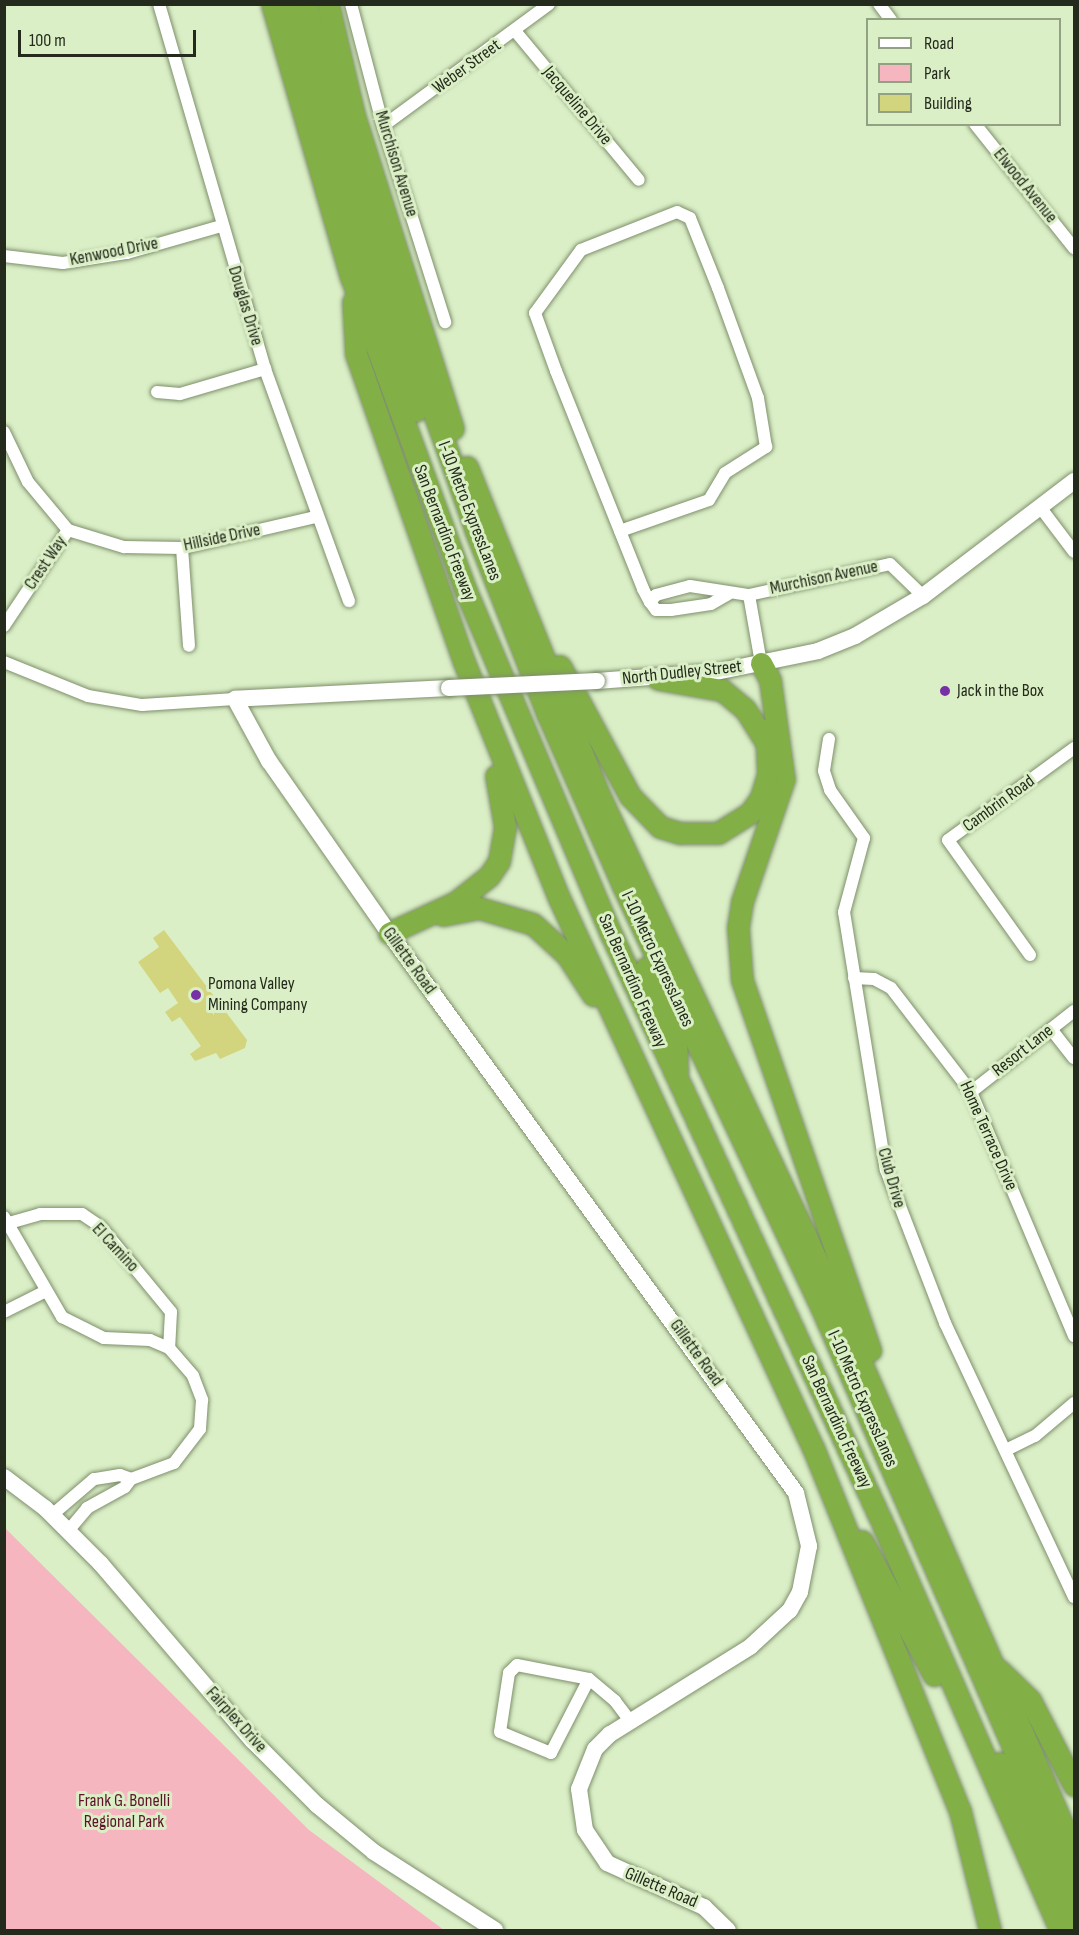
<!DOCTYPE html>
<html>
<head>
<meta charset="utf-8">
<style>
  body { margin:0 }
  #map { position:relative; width:1079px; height:1935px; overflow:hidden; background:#dbefc7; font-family:"Sofia Sans Condensed",sans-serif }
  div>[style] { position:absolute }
  .green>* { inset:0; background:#f6b6c0 }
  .building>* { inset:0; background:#d3d47e }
  .roads { filter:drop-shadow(0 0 2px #7e906b) drop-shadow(0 0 2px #7e906b) }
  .street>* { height:12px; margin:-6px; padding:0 6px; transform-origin:6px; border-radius:6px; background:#fff }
  .secondary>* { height:16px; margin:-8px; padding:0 8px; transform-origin:8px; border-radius:8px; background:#fff }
  .highway>* { height:21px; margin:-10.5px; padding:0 10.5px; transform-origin:10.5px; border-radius:10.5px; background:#83af47 }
  .bridges { filter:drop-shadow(0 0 2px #7e906b) drop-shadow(0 0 2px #7e906b) }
  .secondary-bridge>* { height:16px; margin:-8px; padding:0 8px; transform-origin:8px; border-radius:8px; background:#fff }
  .dots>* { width:16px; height:16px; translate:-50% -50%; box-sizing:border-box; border:3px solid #dbefc7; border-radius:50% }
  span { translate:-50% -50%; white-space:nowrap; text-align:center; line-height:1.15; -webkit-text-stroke:6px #dbefc7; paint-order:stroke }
  .street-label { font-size:18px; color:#242b1c }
  .poi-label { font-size:18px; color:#242b1c }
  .left { translate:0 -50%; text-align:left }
  .park-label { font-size:18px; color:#601229 }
  .frame { position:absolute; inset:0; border:6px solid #242b1c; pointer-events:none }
  .legend { position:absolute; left:866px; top:18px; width:195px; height:108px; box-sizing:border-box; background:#dbefc7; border:2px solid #92a183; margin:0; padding:8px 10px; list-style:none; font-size:18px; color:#242b1c }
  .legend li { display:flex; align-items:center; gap:12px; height:30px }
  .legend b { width:30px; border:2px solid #92a183 }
  .scale { position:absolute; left:18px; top:30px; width:178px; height:27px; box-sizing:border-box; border:3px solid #242b1c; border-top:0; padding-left:8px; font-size:18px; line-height:21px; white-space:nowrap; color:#242b1c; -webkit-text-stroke:4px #dbefc7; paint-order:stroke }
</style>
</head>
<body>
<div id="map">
  <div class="green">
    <div style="clip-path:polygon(5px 1528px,309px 1830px,444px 1930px,5px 1930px)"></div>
  </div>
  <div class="building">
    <div style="clip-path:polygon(164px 930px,247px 1040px,245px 1048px,220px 1059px,216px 1053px,195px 1061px,190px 1054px,201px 1046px,180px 1017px,172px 1022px,165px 1012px,178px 1003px,168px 988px,160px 993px,138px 962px,159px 947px,153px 938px)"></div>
  </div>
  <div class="roads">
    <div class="street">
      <div style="left:159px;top:4px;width:380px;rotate:73.8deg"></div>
      <div style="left:265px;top:369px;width:247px;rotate:70.1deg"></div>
      <div style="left:351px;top:4px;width:126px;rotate:75.3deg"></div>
      <div style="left:383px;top:126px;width:206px;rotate:72.4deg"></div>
      <div style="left:879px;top:4px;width:20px;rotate:53deg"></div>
      <div style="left:516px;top:32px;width:192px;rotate:50.3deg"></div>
      <div style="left:975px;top:124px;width:159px;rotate:51.4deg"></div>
      <div style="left:383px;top:126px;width:206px;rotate:-36.3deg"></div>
      <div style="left:4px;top:256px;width:59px;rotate:6.8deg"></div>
      <div style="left:63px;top:263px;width:65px;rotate:-8.9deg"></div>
      <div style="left:127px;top:253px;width:98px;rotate:-16deg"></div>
      <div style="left:157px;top:392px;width:23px;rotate:5deg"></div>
      <div style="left:180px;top:394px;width:89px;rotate:-16.4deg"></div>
      <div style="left:4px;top:432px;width:55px;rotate:64.4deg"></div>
      <div style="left:28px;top:482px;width:62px;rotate:50.2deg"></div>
      <div style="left:68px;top:530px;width:59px;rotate:16.9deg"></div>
      <div style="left:124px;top:547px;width:58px;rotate:1deg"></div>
      <div style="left:182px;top:548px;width:137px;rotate:-13.1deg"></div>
      <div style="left:1040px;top:507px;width:56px;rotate:52.9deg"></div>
      <div style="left:620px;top:531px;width:94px;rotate:-19.2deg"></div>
      <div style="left:709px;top:500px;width:31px;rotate:-59deg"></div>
      <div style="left:725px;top:473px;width:49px;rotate:-32.4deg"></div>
      <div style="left:766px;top:447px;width:50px;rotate:-99.3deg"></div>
      <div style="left:758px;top:398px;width:117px;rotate:-110deg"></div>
      <div style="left:718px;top:288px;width:75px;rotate:-111.8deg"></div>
      <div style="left:690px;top:218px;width:14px;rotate:-155deg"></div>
      <div style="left:677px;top:212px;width:103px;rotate:158.4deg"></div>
      <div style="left:581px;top:250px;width:78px;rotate:126.1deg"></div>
      <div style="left:535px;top:313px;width:62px;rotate:70.1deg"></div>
      <div style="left:556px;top:371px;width:235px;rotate:68.2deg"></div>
      <div style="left:643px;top:589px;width:15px;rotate:62deg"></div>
      <div style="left:650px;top:602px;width:10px;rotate:53deg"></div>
      <div style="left:656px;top:610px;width:15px"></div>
      <div style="left:671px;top:610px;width:40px;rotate:-8.5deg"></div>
      <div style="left:711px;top:604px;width:20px;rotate:-30deg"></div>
      <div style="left:182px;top:548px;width:98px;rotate:85.9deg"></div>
      <div style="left:749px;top:595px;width:69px;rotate:80deg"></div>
      <div style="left:650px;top:602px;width:9px;rotate:-49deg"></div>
      <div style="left:656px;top:595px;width:35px;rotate:-15deg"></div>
      <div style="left:690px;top:586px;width:60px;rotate:8.7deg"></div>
      <div style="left:749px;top:595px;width:144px;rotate:-12.4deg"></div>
      <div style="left:890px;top:564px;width:46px;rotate:44.1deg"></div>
      <div style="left:4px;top:626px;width:115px;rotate:-56.3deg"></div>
      <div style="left:4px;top:662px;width:91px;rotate:22deg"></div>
      <div style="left:88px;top:696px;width:55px;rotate:9.5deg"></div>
      <div style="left:142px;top:705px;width:93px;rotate:-3.7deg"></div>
      <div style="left:829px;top:739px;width:32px;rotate:99deg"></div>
      <div style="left:824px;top:771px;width:20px;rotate:72deg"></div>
      <div style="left:830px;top:790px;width:59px;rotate:54.7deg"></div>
      <div style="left:864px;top:838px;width:77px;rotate:105.1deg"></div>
      <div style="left:844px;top:912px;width:261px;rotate:80.8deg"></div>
      <div style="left:886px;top:1170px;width:164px;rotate:68.9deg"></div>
      <div style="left:945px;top:1323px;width:303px;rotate:64.8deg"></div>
      <div style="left:1030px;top:955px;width:141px;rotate:-125.5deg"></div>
      <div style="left:948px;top:840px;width:156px;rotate:-36.1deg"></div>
      <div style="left:854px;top:978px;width:20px;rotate:3deg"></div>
      <div style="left:874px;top:979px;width:19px;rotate:28deg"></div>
      <div style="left:891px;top:988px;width:131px;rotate:52.4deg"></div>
      <div style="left:971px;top:1092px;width:265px;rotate:67.1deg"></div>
      <div style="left:1051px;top:1029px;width:37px;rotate:52deg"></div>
      <div style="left:971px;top:1092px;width:131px;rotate:-38.2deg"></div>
      <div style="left:4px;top:1217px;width:116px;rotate:59.9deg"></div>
      <div style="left:62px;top:1317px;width:47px;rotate:26.6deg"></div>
      <div style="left:104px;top:1338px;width:46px;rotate:2.5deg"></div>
      <div style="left:150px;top:1340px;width:21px;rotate:23deg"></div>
      <div style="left:169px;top:1348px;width:37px;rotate:49deg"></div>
      <div style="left:193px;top:1376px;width:26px;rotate:69deg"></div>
      <div style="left:202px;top:1400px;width:29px;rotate:94deg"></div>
      <div style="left:200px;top:1429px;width:43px;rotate:127.4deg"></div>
      <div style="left:174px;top:1463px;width:46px;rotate:159.6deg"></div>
      <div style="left:131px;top:1479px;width:12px;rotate:-160deg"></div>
      <div style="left:120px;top:1475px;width:26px;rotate:171deg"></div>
      <div style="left:94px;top:1479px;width:55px;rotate:139.4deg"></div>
      <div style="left:9px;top:1223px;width:32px;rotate:-16deg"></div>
      <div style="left:40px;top:1214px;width:42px"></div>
      <div style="left:82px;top:1214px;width:23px;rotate:34deg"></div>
      <div style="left:101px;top:1227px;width:110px;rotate:50.5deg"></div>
      <div style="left:171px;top:1312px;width:36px;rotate:93deg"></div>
      <div style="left:4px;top:1312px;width:45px;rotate:-26.6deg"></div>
      <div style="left:1006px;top:1450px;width:32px;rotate:-26deg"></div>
      <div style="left:1035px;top:1436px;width:51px;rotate:-40.2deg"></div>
      <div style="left:68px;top:1531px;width:30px;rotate:-50deg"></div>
      <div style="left:87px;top:1508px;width:43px;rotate:-28.9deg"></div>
      <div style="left:125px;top:1487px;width:10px;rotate:-53deg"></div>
      <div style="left:589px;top:1679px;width:83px;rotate:117.2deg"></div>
      <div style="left:551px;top:1753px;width:55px;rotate:-157.6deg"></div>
      <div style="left:500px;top:1732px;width:60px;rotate:-81.3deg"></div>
      <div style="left:509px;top:1673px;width:11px;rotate:-45deg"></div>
      <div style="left:517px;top:1665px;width:73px;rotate:11deg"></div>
      <div style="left:589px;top:1679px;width:34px;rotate:40deg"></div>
      <div style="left:615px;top:1701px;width:25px;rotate:53deg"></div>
    </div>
    <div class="secondary">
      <div style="left:597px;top:681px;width:119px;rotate:-4.3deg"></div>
      <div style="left:716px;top:672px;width:104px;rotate:-11.6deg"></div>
      <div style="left:818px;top:651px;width:40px;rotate:-22deg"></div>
      <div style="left:855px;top:636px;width:79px;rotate:-30.5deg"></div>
      <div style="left:923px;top:596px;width:190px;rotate:-37.3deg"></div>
      <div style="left:449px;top:688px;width:214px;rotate:177.1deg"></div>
      <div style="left:235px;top:699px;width:71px;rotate:61.3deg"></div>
      <div style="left:269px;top:761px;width:210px;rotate:55.1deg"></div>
      <div style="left:389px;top:933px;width:692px;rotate:53.99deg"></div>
      <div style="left:796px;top:1493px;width:55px;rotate:76.2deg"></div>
      <div style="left:809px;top:1546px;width:47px;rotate:101.1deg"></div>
      <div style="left:800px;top:1592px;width:21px;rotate:119deg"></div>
      <div style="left:790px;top:1610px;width:54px;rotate:137.2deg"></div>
      <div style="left:750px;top:1647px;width:165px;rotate:148.1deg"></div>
      <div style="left:610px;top:1734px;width:21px;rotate:135deg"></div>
      <div style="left:595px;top:1749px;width:43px;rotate:111.8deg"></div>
      <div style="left:579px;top:1789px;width:41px;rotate:81.7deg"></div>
      <div style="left:585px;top:1830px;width:40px;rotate:56deg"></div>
      <div style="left:607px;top:1863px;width:107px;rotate:24.4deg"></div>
      <div style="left:704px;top:1907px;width:33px;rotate:44deg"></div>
      <div style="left:4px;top:1477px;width:51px;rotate:37.1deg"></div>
      <div style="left:45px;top:1508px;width:79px;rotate:45deg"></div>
      <div style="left:101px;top:1564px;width:232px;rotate:49.4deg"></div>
      <div style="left:252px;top:1740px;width:92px;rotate:45deg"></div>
      <div style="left:317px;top:1805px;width:74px;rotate:39.5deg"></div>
      <div style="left:374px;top:1852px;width:144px;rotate:32.8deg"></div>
    </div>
    <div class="highway">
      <div style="left:272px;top:4px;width:284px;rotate:73.9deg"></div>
      <div style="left:351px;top:277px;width:334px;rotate:69.9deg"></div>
      <div style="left:466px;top:591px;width:375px;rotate:67.1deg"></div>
      <div style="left:612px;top:936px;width:653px;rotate:65.28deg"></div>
      <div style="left:885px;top:1529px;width:438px;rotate:66.4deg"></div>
      <div style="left:289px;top:4px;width:166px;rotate:74.6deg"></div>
      <div style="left:333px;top:164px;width:260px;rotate:71.4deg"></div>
      <div style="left:306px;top:4px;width:277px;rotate:73.9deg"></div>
      <div style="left:383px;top:270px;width:275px;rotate:70.4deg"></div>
      <div style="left:475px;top:529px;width:200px;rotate:68.6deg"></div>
      <div style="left:548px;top:715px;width:187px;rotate:66.3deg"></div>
      <div style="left:623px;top:886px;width:467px;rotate:64.8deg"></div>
      <div style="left:822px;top:1309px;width:631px;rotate:66.44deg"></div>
      <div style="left:328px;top:4px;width:114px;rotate:76.8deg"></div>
      <div style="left:354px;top:115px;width:329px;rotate:72.5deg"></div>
      <div style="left:353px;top:302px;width:52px;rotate:86.7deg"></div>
      <div style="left:356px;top:354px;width:326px;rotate:70.7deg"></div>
      <div style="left:464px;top:662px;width:254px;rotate:68.1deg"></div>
      <div style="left:559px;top:898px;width:608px;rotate:65.21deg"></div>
      <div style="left:814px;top:1450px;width:389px;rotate:68deg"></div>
      <div style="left:960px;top:1811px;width:123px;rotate:75.9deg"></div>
      <div style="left:467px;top:467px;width:354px;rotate:68.1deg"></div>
      <div style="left:599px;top:795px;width:485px;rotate:64.9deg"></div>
      <div style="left:805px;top:1234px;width:673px;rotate:66.44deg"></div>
      <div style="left:761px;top:663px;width:19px;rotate:62deg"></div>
      <div style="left:770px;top:680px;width:100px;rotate:82deg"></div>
      <div style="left:784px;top:779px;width:130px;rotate:108.9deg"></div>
      <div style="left:742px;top:902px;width:26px;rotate:99deg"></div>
      <div style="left:738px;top:928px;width:52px;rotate:85.6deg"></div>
      <div style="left:742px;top:980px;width:392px;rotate:70.9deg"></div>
      <div style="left:560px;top:666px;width:148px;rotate:61.7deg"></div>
      <div style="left:630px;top:796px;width:43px;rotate:45.9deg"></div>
      <div style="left:660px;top:827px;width:21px;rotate:17deg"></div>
      <div style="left:680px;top:833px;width:38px"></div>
      <div style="left:718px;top:833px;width:38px;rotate:-32deg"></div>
      <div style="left:750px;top:813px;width:19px;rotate:-55deg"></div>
      <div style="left:761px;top:797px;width:24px;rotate:-73deg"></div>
      <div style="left:768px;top:774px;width:44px;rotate:-92.6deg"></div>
      <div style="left:658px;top:679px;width:65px;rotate:9.8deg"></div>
      <div style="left:722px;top:690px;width:30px;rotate:40deg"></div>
      <div style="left:745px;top:709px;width:41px;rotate:57.8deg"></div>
      <div style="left:443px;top:915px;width:37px;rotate:-11deg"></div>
      <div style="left:479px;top:908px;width:56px;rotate:16.5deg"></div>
      <div style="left:533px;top:924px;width:46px;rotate:42.4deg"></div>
      <div style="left:567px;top:955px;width:48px;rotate:57deg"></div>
      <div style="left:389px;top:933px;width:74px;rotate:-24.8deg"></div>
      <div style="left:456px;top:902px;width:42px;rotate:-38.2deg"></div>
      <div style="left:489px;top:876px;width:18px;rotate:-56deg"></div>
      <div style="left:499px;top:861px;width:35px;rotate:-80deg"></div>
      <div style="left:505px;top:827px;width:52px;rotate:-100deg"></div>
      <div style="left:646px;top:968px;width:75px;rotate:66.5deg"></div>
      <div style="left:676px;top:1037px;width:35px;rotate:88deg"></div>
      <div style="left:862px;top:1541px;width:152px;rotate:61.8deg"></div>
      <div style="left:999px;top:1670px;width:43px;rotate:44.1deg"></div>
      <div style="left:1030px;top:1700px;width:96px;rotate:62.6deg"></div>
      <div style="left:1000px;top:1763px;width:177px;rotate:65.3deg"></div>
    </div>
  </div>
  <div class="bridges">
    <div class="secondary-bridge">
      <div style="left:449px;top:688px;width:148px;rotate:-2.7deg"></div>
    </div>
  </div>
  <div class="dots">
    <div style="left:945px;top:691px;background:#7831a5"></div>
    <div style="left:196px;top:995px;background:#7831a5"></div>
  </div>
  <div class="street-label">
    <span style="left:467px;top:67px;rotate:-36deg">Weber Street</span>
    <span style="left:577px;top:106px;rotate:50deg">Jacqueline Drive</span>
    <span style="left:396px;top:164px;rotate:73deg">Murchison Avenue</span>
    <span style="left:1025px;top:186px;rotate:51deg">Elwood Avenue</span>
    <span style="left:114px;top:252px;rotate:-11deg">Kenwood Drive</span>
    <span style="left:245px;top:306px;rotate:73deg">Douglas Drive</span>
    <span style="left:469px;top:511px;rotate:69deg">I-10 Metro ExpressLanes</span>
    <span style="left:444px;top:533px;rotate:69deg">San Bernardino Freeway</span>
    <span style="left:222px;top:538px;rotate:-12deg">Hillside Drive</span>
    <span style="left:46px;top:563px;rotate:-56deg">Crest Way</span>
    <span style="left:824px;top:578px;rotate:-12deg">Murchison Avenue</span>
    <span style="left:682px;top:673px;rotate:-6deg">North Dudley Street</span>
    <span style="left:999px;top:804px;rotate:-36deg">Cambrin Road</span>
    <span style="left:657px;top:959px;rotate:65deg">I-10 Metro ExpressLanes</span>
    <span style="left:409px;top:961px;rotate:54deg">Gillette Road</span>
    <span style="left:632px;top:981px;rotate:66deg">San Bernardino Freeway</span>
    <span style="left:1023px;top:1051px;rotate:-38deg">Resort Lane</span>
    <span style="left:988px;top:1136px;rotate:66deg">Home Terrace Drive</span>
    <span style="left:891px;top:1178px;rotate:74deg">Club Drive</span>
    <span style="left:115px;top:1248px;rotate:47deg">El Camino</span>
    <span style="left:696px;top:1353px;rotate:54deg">Gillette Road</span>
    <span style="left:862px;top:1399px;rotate:66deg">I-10 Metro ExpressLanes</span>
    <span style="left:836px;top:1422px;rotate:65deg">San Bernardino Freeway</span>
    <span style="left:236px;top:1720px;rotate:48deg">Fairplex Drive</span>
    <span style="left:661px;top:1888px;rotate:23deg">Gillette Road</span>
  </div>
  <div class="poi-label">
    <span class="left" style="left:957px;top:691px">Jack in the Box</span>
    <span class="left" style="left:208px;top:995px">Pomona Valley<br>Mining Company</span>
  </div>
  <div class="park-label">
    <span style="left:124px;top:1812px">Frank G. Bonelli<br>Regional Park</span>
  </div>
  <div class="frame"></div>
  <ul class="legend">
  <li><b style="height:8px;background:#fff"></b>Road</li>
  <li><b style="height:16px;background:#f6b6c0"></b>Park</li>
  <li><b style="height:16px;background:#d3d47e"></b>Building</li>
  </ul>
  <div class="scale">100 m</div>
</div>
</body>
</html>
